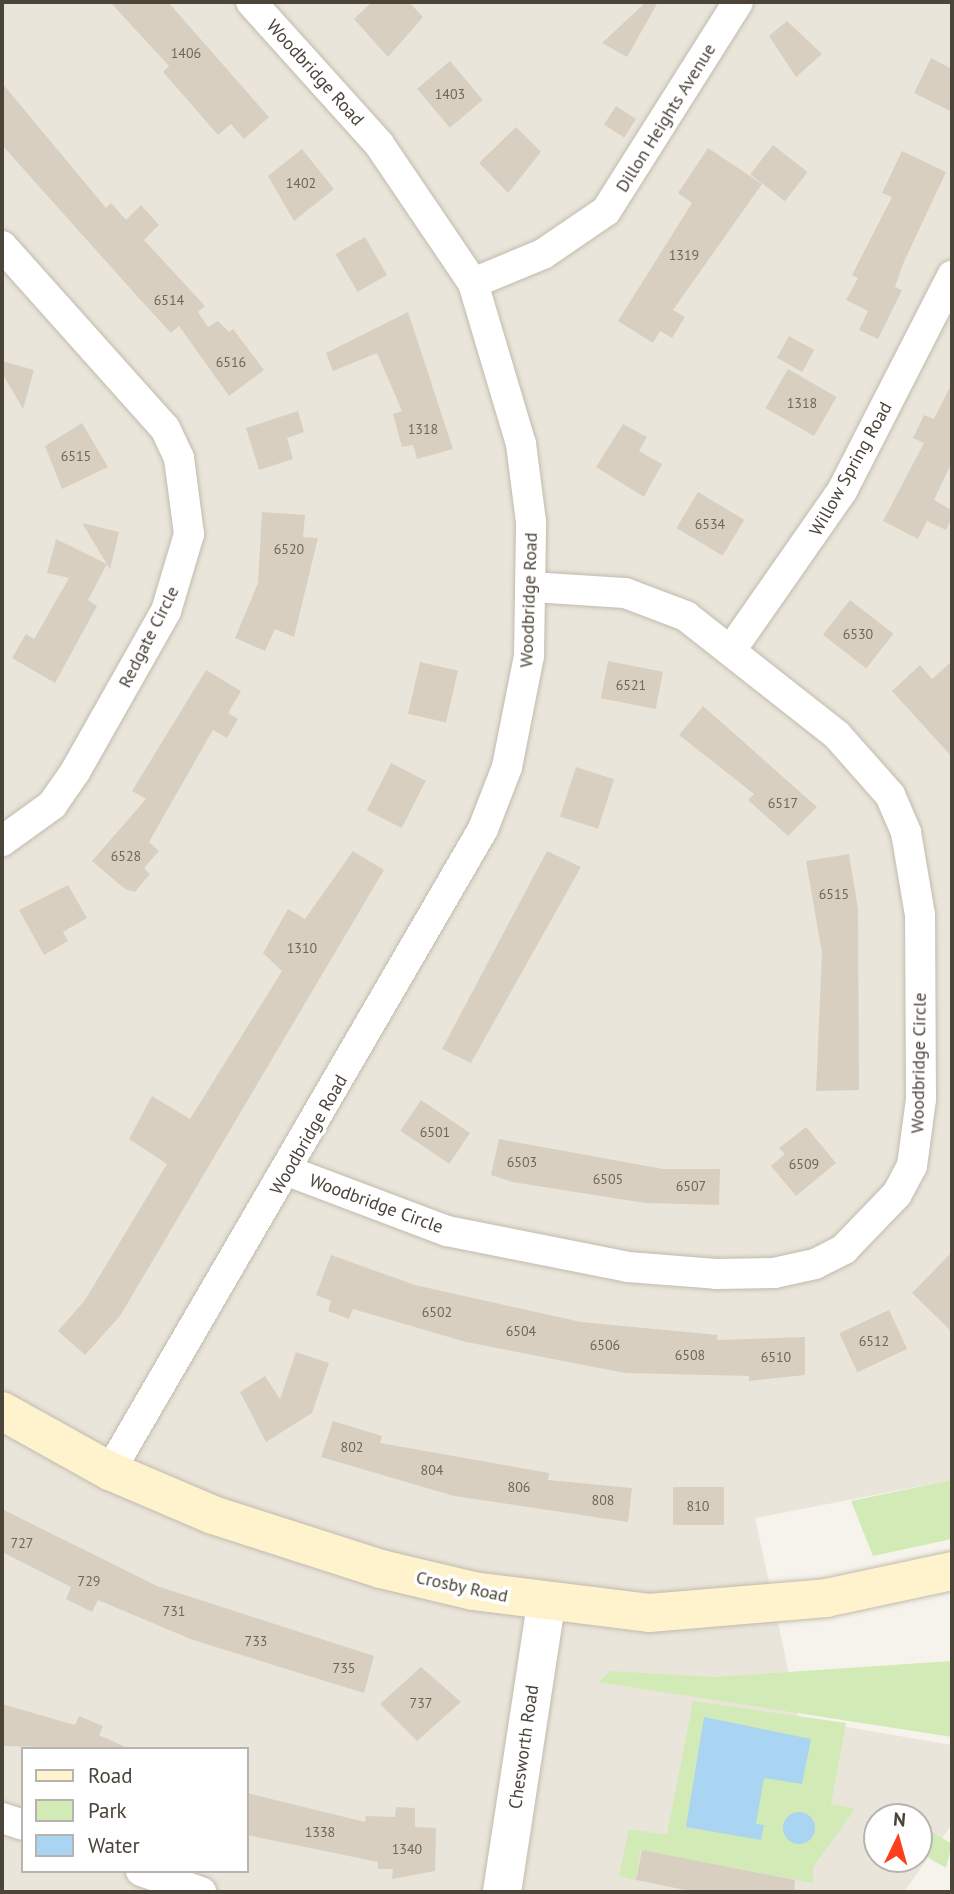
<!DOCTYPE html>
<html>
<head>
<meta charset="utf-8">
<style>
  body { margin:0 }
  #map { position:relative; width:954px; height:1894px; overflow:hidden; background:#f6f3ec; font-family:"PT Sans",sans-serif }
  div>[style] { position:absolute }
  .residential>* { inset:0; background:#eae5da }
  .green>* { inset:0; background:#d2eab5 }
  .water>* { inset:0; background:#a9d4f2 }
  .round { border-radius:50% }
  .building>* { inset:0; background:#d8cfc1; transform-origin:0 0 }
  .roads { filter:drop-shadow(0 0 2px #c2bbae) drop-shadow(0 0 2px #c2bbae) }
  .minor>* { height:30px; margin:-15px; padding:0 15px; transform-origin:15px; border-radius:15px; background:#fff }
  .tertiary>* { height:38px; margin:-19px; padding:0 19px; transform-origin:19px; border-radius:19px; background:#fff }
  .secondary>* { height:38px; margin:-19px; padding:0 19px; transform-origin:19px; border-radius:19px; background:#fff3cd }
  span { translate:-50% -50%; white-space:nowrap; text-align:center; line-height:1.15; -webkit-text-stroke:7px #fff; paint-order:stroke }
  .number-label { font-size:14px; color:#6e675b }
  .number-label span { -webkit-text-stroke-width:0 }
  .street-label { font-size:18px; color:#4b4439 }
  .frame { position:absolute; inset:0; border:4px solid #4b4439; pointer-events:none }
  .legend { position:absolute; left:21px; top:1747px; width:228px; height:126px; box-sizing:border-box; background:#fff; border:2px solid #b7b4b0; margin:0; padding:9px 12px; list-style:none; font-size:21px; color:#4b4439 }
  .legend li { display:flex; align-items:center; gap:14px; height:35px }
  .legend b { width:35px; border:2px solid #b7b4b0 }
  .north { position:absolute; left:863px; top:1803px; width:70px; height:70px; box-sizing:border-box; background:#fff; border:2px solid #b7b4b0; border-radius:50%; rotate:5deg; font-size:19px; font-weight:700; line-height:28px; text-align:center; color:#4b4439 }
  .north::after { content:''; display:block; margin:auto; width:24px; height:32px; background:#fc3f1d; clip-path:polygon(50% 0,100% 100%,50% 72%,0 100%) }
</style>
</head>
<body>
<div id="map">
  <div class="residential">
    <div style="clip-path:polygon(evenodd,2px 2px,952px 2px,952px 1480px,755px 1518px,799px 1719px,952px 1745px,952px 1824px,904px 1892px,2px 1892px,2px 2px,23px 1749px,247px 1749px,247px 1871px,23px 1871px,23px 1749px,2px 2px,877px 1817px,919px 1817px,919px 1859px,877px 1859px,877px 1817px)"></div>
  </div>
  <div class="green">
    <div style="clip-path:polygon(952px 1480px,952px 1539px,873px 1556px,851px 1501px)"></div>
    <div style="clip-path:polygon(952px 1661px,952px 1737px,598px 1682px,611px 1671px,714px 1677px)"></div>
    <div style="clip-path:polygon(693px 1701px,846px 1723px,831px 1804px,855px 1809px,813px 1867px,813px 1883px,640px 1850px,636px 1880px,619px 1876px,629px 1829px,667px 1835px)"></div>
    <div style="clip-path:polygon(919px 1824px,952px 1844px,946px 1868px,919px 1852px)"></div>
  </div>
  <div class="water">
    <div style="clip-path:polygon(704px 1717px,811px 1739px,802px 1784px,764px 1778px,756px 1824px,764px 1825px,761px 1840px,686px 1827px)"></div>
    <div class="round" style="left:783px;top:1812px;width:32px;height:32px"></div>
  </div>
  <div class="building">
    <div style="clip-path:polygon(110px 2px,168px 2px,269px 117px,244px 139px,231px 124px,218px 135px,163px 72px,169px 66px)"></div>
    <div style="clip-path:polygon(372px 2px,409px 2px,423px 17px,388px 57px,354px 19px)"></div>
    <div style="clip-path:polygon(646px 2px,658px 2px,627px 57px,602px 43px)"></div>
    <div style="clip-path:polygon(787px 21px,822px 54px,796px 77px,769px 36px)"></div>
    <div style="clip-path:polygon(931px 58px,952px 69px,952px 112px,914px 93px)"></div>
    <div style="left:450px;top:61px;width:51px;height:43px;rotate:50deg"></div>
    <div style="clip-path:polygon(2px 83px,106px 208px,111px 203px,126px 220px,141px 205px,159px 225px,144px 240px,205px 306px,198px 312px,208px 327px,218px 321px,229px 332px,233px 329px,264px 370px,229px 396px,179px 326px,171px 333px,136px 295px,2px 145px)"></div>
    <div style="left:616px;top:106px;width:24px;height:22px;rotate:33deg"></div>
    <div style="clip-path:polygon(516px 127px,541px 152px,508px 193px,479px 163px)"></div>
    <div style="left:773px;top:145px;width:44px;height:37px;rotate:38deg"></div>
    <div style="clip-path:polygon(708px 148px,762px 184px,673px 310px,685px 317px,672px 338px,660px 331px,653px 343px,618px 321px,692px 203px,678px 193px)"></div>
    <div style="clip-path:polygon(302px 149px,334px 189px,294px 221px,268px 176px)"></div>
    <div style="clip-path:polygon(902px 151px,946px 172px,903px 264px,895px 287px,902px 290px,878px 339px,859px 330px,868px 311px,846px 300px,858px 278px,852px 275px,892px 197px,882px 193px)"></div>
    <div style="left:365px;top:237px;width:44px;height:34px;rotate:60deg"></div>
    <div style="clip-path:polygon(408px 312px,453px 449px,417px 459px,413px 445px,402px 447px,393px 414px,402px 411px,377px 353px,333px 371px,326px 353px)"></div>
    <div style="left:789px;top:336px;width:29px;height:25px;rotate:29deg"></div>
    <div style="clip-path:polygon(2px 361px,34px 370px,23px 409px,2px 373px)"></div>
    <div style="left:788px;top:369px;width:56px;height:45px;rotate:30deg"></div>
    <div style="clip-path:polygon(952px 383px,952px 462px,934px 500px,952px 510px,952px 517px,946px 530px,927px 521px,918px 539px,883px 521px,924px 443px,913px 438px,924px 415px,934px 419px)"></div>
    <div style="clip-path:polygon(298px 411px,304px 432px,287px 438px,293px 459px,259px 470px,246px 428px)"></div>
    <div style="clip-path:polygon(82px 423px,108px 467px,62px 489px,45px 446px)"></div>
    <div style="clip-path:polygon(623px 424px,647px 437px,639px 451px,662px 464px,644px 497px,596px 467px)"></div>
    <div style="left:698px;top:492px;width:54px;height:42px;rotate:31deg"></div>
    <div style="clip-path:polygon(262px 512px,305px 515px,303px 537px,318px 538px,294px 637px,275px 629px,265px 651px,235px 638px,258px 583px)"></div>
    <div style="clip-path:polygon(82px 523px,119px 532px,110px 569px)"></div>
    <div style="clip-path:polygon(56px 539px,107px 564px,88px 600px,97px 606px,55px 683px,12px 658px,26px 634px,34px 639px,69px 578px,47px 573px)"></div>
    <div style="left:850px;top:600px;width:55px;height:44px;rotate:38deg"></div>
    <div style="left:608px;top:661px;width:56px;height:38px;rotate:11deg"></div>
    <div style="clip-path:polygon(952px 661px,952px 757px,892px 691px,920px 665px,932px 679px)"></div>
    <div style="left:420px;top:662px;width:39px;height:53px;rotate:13deg"></div>
    <div style="clip-path:polygon(206px 670px,241px 691px,228px 713px,238px 719px,227px 738px,213px 730px,210px 735px,149px 842px,159px 851px,144px 868px,150px 874px,135px 892px,125px 889px,92px 861px,146px 799px,132px 791px)"></div>
    <div style="clip-path:polygon(703px 706px,817px 807px,788px 836px,748px 800px,754px 794px,679px 735px)"></div>
    <div style="left:391px;top:763px;width:39px;height:53px;rotate:27deg"></div>
    <div style="left:576px;top:767px;width:40px;height:52px;rotate:18deg"></div>
    <div style="clip-path:polygon(353px 851px,384px 870px,120px 1316px,85px 1355px,58px 1331px,85px 1300px,167px 1164px,129px 1139px,152px 1096px,190px 1119px,282px 971px,263px 953px,288px 909px,305px 919px)"></div>
    <div style="clip-path:polygon(547px 851px,581px 867px,471px 1063px,442px 1049px)"></div>
    <div style="clip-path:polygon(849px 854px,858px 908px,859px 1090px,816px 1091px,822px 953px,806px 861px)"></div>
    <div style="clip-path:polygon(68px 885px,87px 918px,63px 932px,68px 941px,44px 955px,19px 910px)"></div>
    <div style="left:421px;top:1100px;width:59px;height:37px;rotate:34deg"></div>
    <div style="clip-path:polygon(806px 1127px,836px 1163px,796px 1196px,771px 1166px,785px 1154px,779px 1148px)"></div>
    <div style="clip-path:polygon(499px 1139px,663px 1169px,720px 1169px,719px 1205px,645px 1203px,512px 1182px,491px 1175px)"></div>
    <div style="clip-path:polygon(952px 1252px,952px 1332px,912px 1293px)"></div>
    <div style="clip-path:polygon(331px 1255px,415px 1285px,581px 1322px,718px 1335px,717px 1340px,805px 1337px,805px 1375px,749px 1381px,749px 1376px,625px 1373px,466px 1342px,353px 1309px,349px 1319px,328px 1311px,331px 1301px,316px 1295px)"></div>
    <div style="left:889px;top:1310px;width:43px;height:55px;rotate:65deg"></div>
    <div style="clip-path:polygon(296px 1352px,329px 1363px,312px 1413px,266px 1442px,240px 1392px,265px 1376px,280px 1399px)"></div>
    <div style="clip-path:polygon(333px 1421px,382px 1436px,380px 1443px,549px 1473px,548px 1480px,632px 1488px,628px 1522px,454px 1496px,321px 1457px)"></div>
    <div style="left:673px;top:1487px;width:51px;height:38px"></div>
    <div style="clip-path:polygon(2px 1509px,157px 1586px,374px 1656px,364px 1693px,193px 1640px,98px 1600px,92px 1612px,66px 1599px,71px 1587px,2px 1552px)"></div>
    <div style="clip-path:polygon(421px 1667px,461px 1702px,417px 1741px,380px 1704px)"></div>
    <div style="clip-path:polygon(2px 1704px,75px 1725px,79px 1716px,103px 1726px,99px 1735px,130px 1749px,2px 1746px)"></div>
    <div style="clip-path:polygon(247px 1793px,365px 1822px,366px 1816px,395px 1817px,396px 1807px,415px 1808px,415px 1827px,436px 1828px,435px 1871px,392px 1879px,393px 1869px,378px 1869px,378px 1862px,247px 1835px)"></div>
    <div style="clip-path:polygon(642px 1850px,795px 1880px,794px 1892px,695px 1892px,636px 1880px)"></div>
  </div>
  <div class="roads">
    <div class="minor">
      <div style="left:2px;top:246px;width:244px;rotate:48.2deg"></div>
      <div style="left:165px;top:428px;width:33px;rotate:65deg"></div>
      <div style="left:179px;top:458px;width:77px;rotate:82.5deg"></div>
      <div style="left:189px;top:534px;width:80px;rotate:106.6deg"></div>
      <div style="left:166px;top:611px;width:185px;rotate:119.5deg"></div>
      <div style="left:75px;top:772px;width:40px;rotate:124.9deg"></div>
      <div style="left:52px;top:805px;width:62px;rotate:144.2deg"></div>
      <div style="left:473px;top:283px;width:76px;rotate:-22.5deg"></div>
      <div style="left:543px;top:254px;width:76px;rotate:-34.3deg"></div>
      <div style="left:606px;top:211px;width:247px;rotate:-57.7deg"></div>
      <div style="left:731px;top:650px;width:194px;rotate:-55.1deg"></div>
      <div style="left:842px;top:491px;width:242px;rotate:-62.9deg"></div>
      <div style="left:288px;top:1171px;width:170px;rotate:20.7deg"></div>
      <div style="left:447px;top:1231px;width:185px;rotate:11.2deg"></div>
      <div style="left:628px;top:1267px;width:88px;rotate:4.5deg"></div>
      <div style="left:716px;top:1274px;width:58px;rotate:-1deg"></div>
      <div style="left:774px;top:1273px;width:42px;rotate:-12.4deg"></div>
      <div style="left:815px;top:1264px;width:33px;rotate:-27deg"></div>
      <div style="left:844px;top:1249px;width:76px;rotate:-46.1deg"></div>
      <div style="left:897px;top:1194px;width:32px;rotate:-62deg"></div>
      <div style="left:912px;top:1166px;width:68px;rotate:-82.3deg"></div>
      <div style="left:921px;top:1099px;width:184px;rotate:-90.3deg"></div>
      <div style="left:920px;top:915px;width:84px;rotate:-99.6deg"></div>
      <div style="left:906px;top:832px;width:40px;rotate:-113.4deg"></div>
      <div style="left:890px;top:795px;width:80px;rotate:-131.5deg"></div>
      <div style="left:837px;top:735px;width:192px;rotate:-141.8deg"></div>
      <div style="left:686px;top:616px;width:65px;rotate:-159.3deg"></div>
      <div style="left:625px;top:593px;width:92px;rotate:-176.3deg"></div>
      <div style="left:110px;top:1471px;width:742px;rotate:-59.84deg"></div>
      <div style="left:483px;top:829px;width:66px;rotate:-68.8deg"></div>
      <div style="left:507px;top:767px;width:113px;rotate:-78.8deg"></div>
      <div style="left:529px;top:656px;width:134px;rotate:-89.1deg"></div>
      <div style="left:531px;top:522px;width:79px;rotate:-97.3deg"></div>
      <div style="left:521px;top:444px;width:168px;rotate:-106.6deg"></div>
      <div style="left:473px;top:283px;width:168px;rotate:-124.1deg"></div>
      <div style="left:379px;top:144px;width:191px;rotate:-132deg"></div>
      <div style="left:2px;top:1818px;width:22px;rotate:18deg"></div>
      <div style="left:141px;top:1871px;width:64px;rotate:19.3deg"></div>
    </div>
    <div class="tertiary">
      <div style="left:502px;top:1892px;width:292px;rotate:-81.3deg"></div>
    </div>
    <div class="secondary">
      <div style="left:2px;top:1411px;width:124px;rotate:29.1deg"></div>
      <div style="left:110px;top:1471px;width:112px;rotate:23.1deg"></div>
      <div style="left:213px;top:1515px;width:176px;rotate:17.8deg"></div>
      <div style="left:381px;top:1569px;width:95px;rotate:13.4deg"></div>
      <div style="left:473px;top:1591px;width:177px;rotate:7.1deg"></div>
      <div style="left:649px;top:1613px;width:178px;rotate:-4.8deg"></div>
      <div style="left:826px;top:1598px;width:129px;rotate:-12.1deg"></div>
    </div>
  </div>
  <div class="number-label">
    <span style="left:186px;top:53px">1406</span>
    <span style="left:450px;top:94px">1403</span>
    <span style="left:301px;top:183px">1402</span>
    <span style="left:684px;top:255px">1319</span>
    <span style="left:169px;top:300px">6514</span>
    <span style="left:231px;top:362px">6516</span>
    <span style="left:802px;top:403px">1318</span>
    <span style="left:423px;top:429px">1318</span>
    <span style="left:76px;top:456px">6515</span>
    <span style="left:710px;top:524px">6534</span>
    <span style="left:289px;top:549px">6520</span>
    <span style="left:858px;top:634px">6530</span>
    <span style="left:631px;top:685px">6521</span>
    <span style="left:783px;top:803px">6517</span>
    <span style="left:126px;top:856px">6528</span>
    <span style="left:834px;top:894px">6515</span>
    <span style="left:302px;top:948px">1310</span>
    <span style="left:435px;top:1132px">6501</span>
    <span style="left:522px;top:1162px">6503</span>
    <span style="left:804px;top:1164px">6509</span>
    <span style="left:608px;top:1179px">6505</span>
    <span style="left:691px;top:1186px">6507</span>
    <span style="left:437px;top:1312px">6502</span>
    <span style="left:521px;top:1331px">6504</span>
    <span style="left:874px;top:1341px">6512</span>
    <span style="left:605px;top:1345px">6506</span>
    <span style="left:690px;top:1355px">6508</span>
    <span style="left:776px;top:1357px">6510</span>
    <span style="left:352px;top:1447px">802</span>
    <span style="left:432px;top:1470px">804</span>
    <span style="left:519px;top:1487px">806</span>
    <span style="left:603px;top:1500px">808</span>
    <span style="left:698px;top:1506px">810</span>
    <span style="left:22px;top:1543px">727</span>
    <span style="left:89px;top:1581px">729</span>
    <span style="left:174px;top:1611px">731</span>
    <span style="left:256px;top:1641px">733</span>
    <span style="left:344px;top:1668px">735</span>
    <span style="left:421px;top:1703px">737</span>
    <span style="left:320px;top:1832px">1338</span>
    <span style="left:407px;top:1849px">1340</span>
  </div>
  <div class="street-label">
    <span style="left:315px;top:73px;rotate:48deg">Woodbridge Road</span>
    <span style="left:666px;top:118px;rotate:-58deg">Dillon Heights Avenue</span>
    <span style="left:851px;top:469px;rotate:-61deg">Willow Spring Road</span>
    <span style="left:529px;top:600px;rotate:-88deg">Woodbridge Road</span>
    <span style="left:149px;top:637px;rotate:-63deg">Redgate Circle</span>
    <span style="left:919px;top:1063px;rotate:-89deg">Woodbridge Circle</span>
    <span style="left:309px;top:1135px;rotate:-60deg">Woodbridge Road</span>
    <span style="left:376px;top:1204px;rotate:20deg">Woodbridge Circle</span>
    <span style="left:462px;top:1587px;rotate:12deg">Crosby Road</span>
    <span style="left:524px;top:1747px;rotate:-82deg">Chesworth Road</span>
  </div>
  <div class="frame"></div>
  <ul class="legend">
  <li><b style="height:9px;background:#fff3cd"></b>Road</li>
  <li><b style="height:19px;background:#d2eab5"></b>Park</li>
  <li><b style="height:19px;background:#a9d4f2"></b>Water</li>
  </ul>
  <div class="north">N</div>
</div>
</body>
</html>
